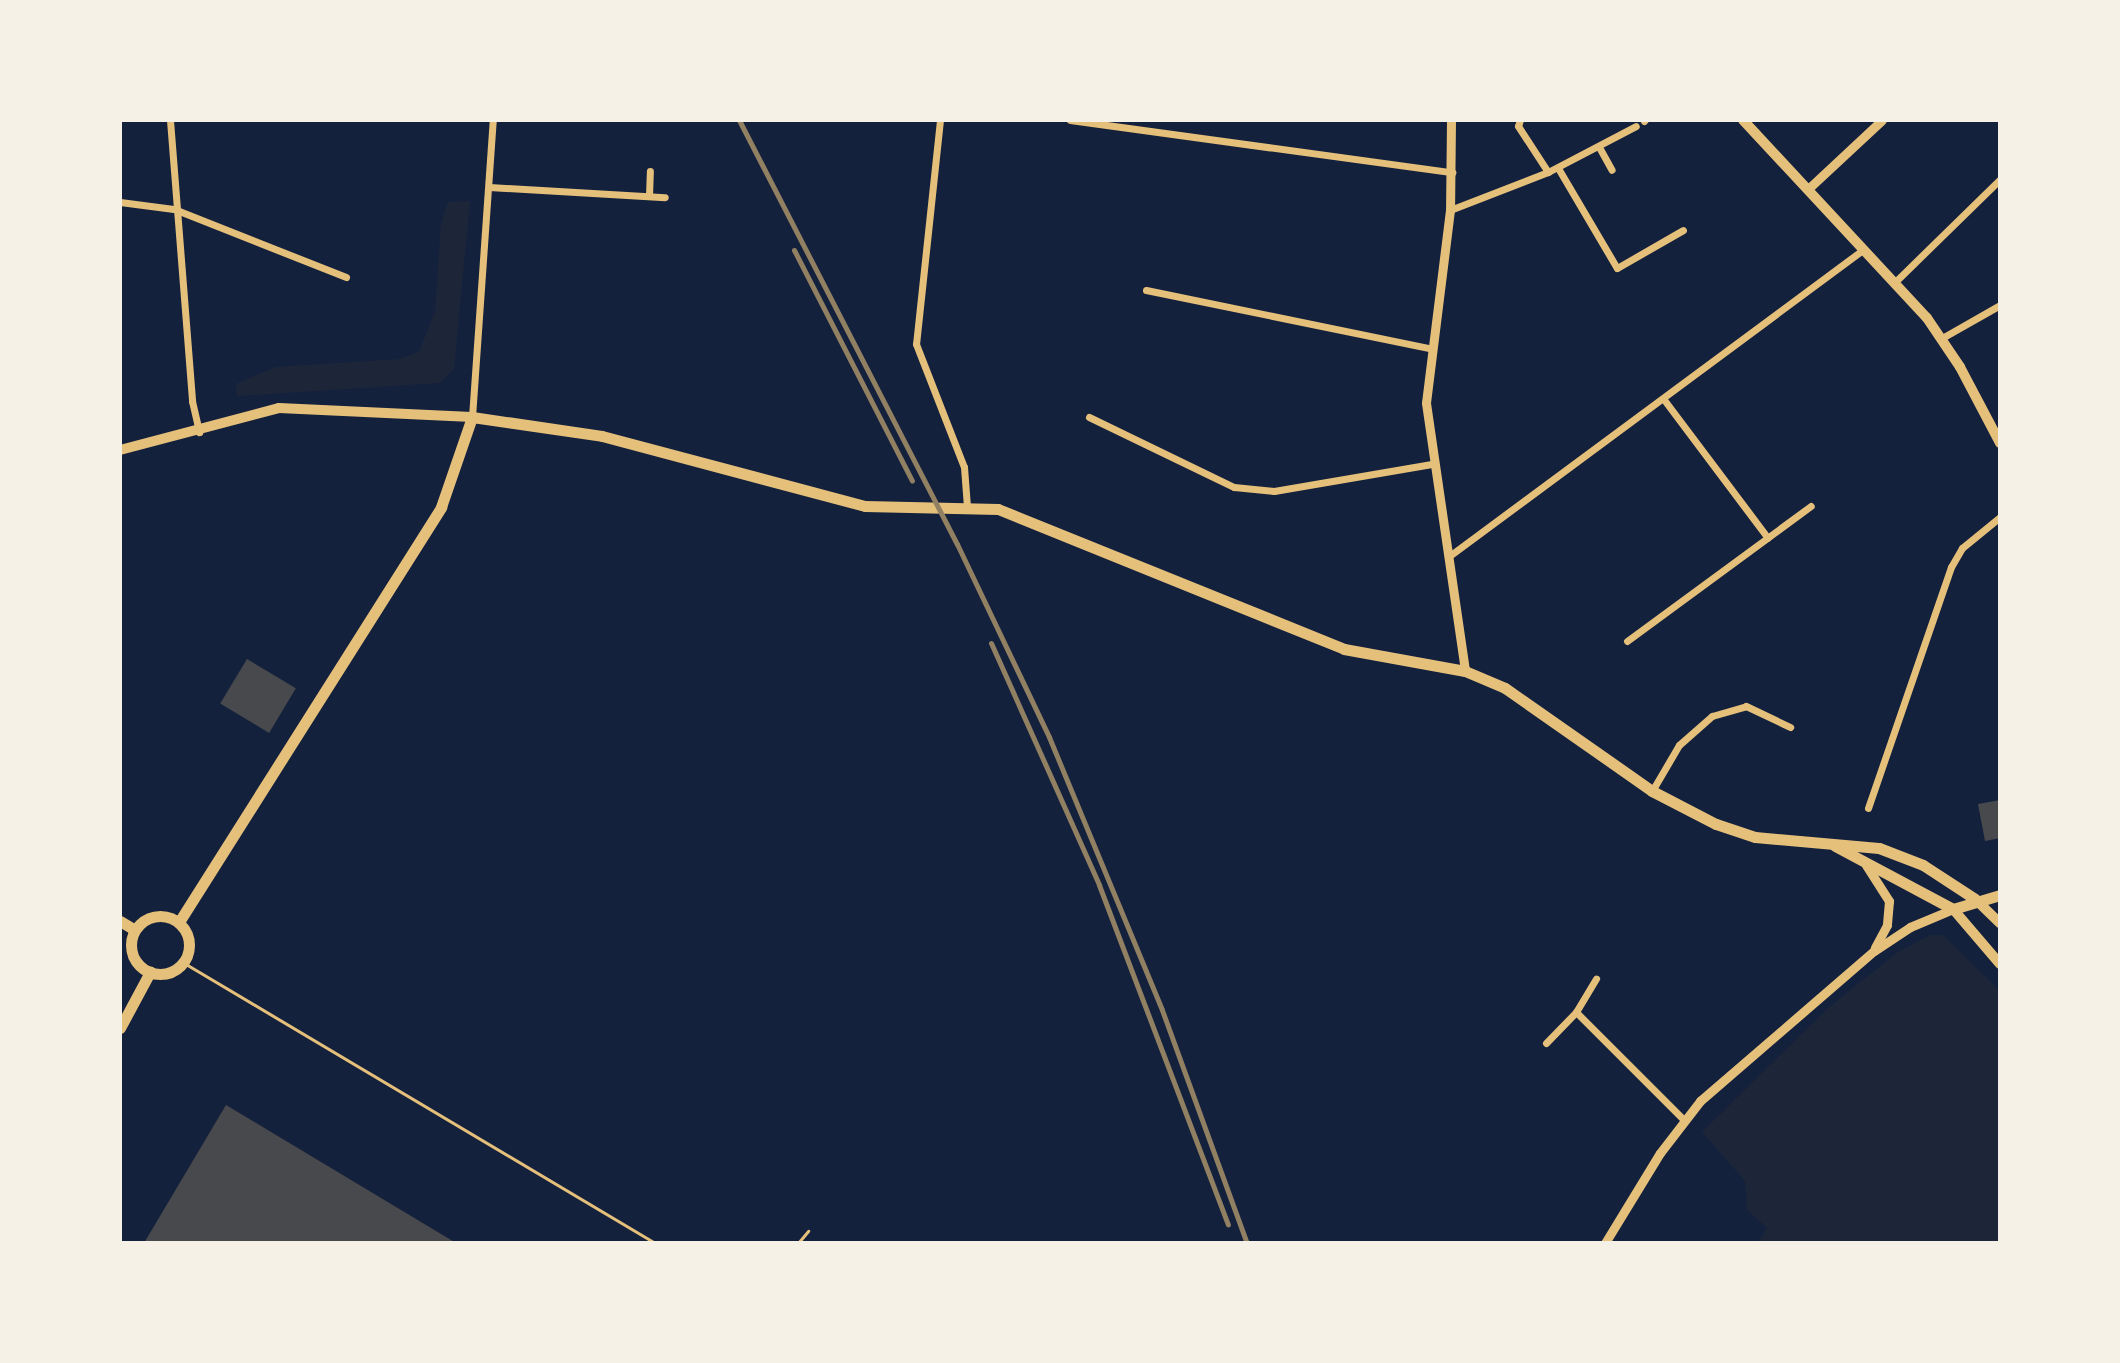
<!DOCTYPE html>
<html>
<head>
<meta charset="utf-8">
<style>
  body { margin:0 }
  #map { position:relative; width:2120px; height:1363px; overflow:hidden; background:#14213d; font-family:Lato,sans-serif }
  div>[style] { position:absolute }
  .green>* { inset:0; background:#1d2539 }
  .building>* { inset:0; background:#48494c; transform-origin:0 0 }
  .service>* { height:3px; margin:-1.5px; padding:0 1.5px; transform-origin:1.5px; border-radius:1.5px; background:#e5c07b }
  .minor>* { height:7px; margin:-3.5px; padding:0 3.5px; transform-origin:3.5px; border-radius:3.5px; background:#e5c07b }
  .tertiary>* { height:9px; margin:-4.5px; padding:0 4.5px; transform-origin:4.5px; border-radius:4.5px; background:#e5c07b }
  .secondary>* { height:10px; margin:-5px; padding:0 5px; transform-origin:5px; border-radius:5px; background:#e5c07b }
  .primary>* { height:11px; margin:-5.5px; padding:0 5.5px; transform-origin:5.5px; border-radius:5.5px; background:#e5c07b }
  .primary>.ring { margin:-5.5px; padding:0; box-sizing:content-box; background:none; border:11px solid #e5c07b; border-radius:50% }
  .rail>* { height:5px; margin:-2.5px; padding:0 2.5px; transform-origin:2.5px; border-radius:2.5px; background:#918062 }
  span { translate:-50% -50%; white-space:nowrap; text-align:center; line-height:1.15; -webkit-text-stroke:6px #f6f1e7; paint-order:stroke }
  .frame { position:absolute; inset:0; border:122px solid #f6f1e7; pointer-events:none }
</style>
</head>
<body>
<div id="map">
  <div class="green">
    <div style="clip-path:polygon(470px 201px,454px 369px,440px 383px,237px 396px,236px 384px,275px 367px,399px 359px,419px 352px,435px 311px,441px 223px,448px 202px)"></div>
    <div style="clip-path:polygon(1930px 935px,1943px 935px,2000px 991px,2000px 1243px,1758px 1243px,1767px 1228px,1747px 1210px,1745px 1181px,1702px 1132px,1828px 1008px,1898px 952px)"></div>
  </div>
  <div class="building">
    <div style="left:247px;top:659px;width:57px;height:52px;rotate:31deg"></div>
    <div style="clip-path:polygon(2000px 800px,2000px 838px,1985px 841px,1978px 804px)"></div>
    <div style="clip-path:polygon(226px 1105px,456px 1243px,144px 1243px)"></div>
  </div>
  <div class="service">
    <div style="left:184px;top:963px;width:548px;rotate:30.73deg"></div>
    <div style="left:798px;top:1243px;width:16px;rotate:-50deg"></div>
  </div>
  <div class="minor">
    <div style="left:170px;top:120px;width:282px;rotate:85.5deg"></div>
    <div style="left:192px;top:401px;width:32px;rotate:77deg"></div>
    <div style="left:940px;top:120px;width:225px;rotate:96.1deg"></div>
    <div style="left:916px;top:344px;width:132px;rotate:68.7deg"></div>
    <div style="left:964px;top:467px;width:40px;rotate:85.7deg"></div>
    <div style="left:1070px;top:120px;width:386px;rotate:7.8deg"></div>
    <div style="left:1520px;top:120px;width:6px;rotate:108deg"></div>
    <div style="left:1518px;top:126px;width:55px;rotate:56.9deg"></div>
    <div style="left:1644px;top:121px;width:1px;rotate:-45deg"></div>
    <div style="left:1599px;top:147px;width:26px;rotate:61deg"></div>
    <div style="left:1558px;top:168px;width:116px;rotate:59.5deg"></div>
    <div style="left:1617px;top:268px;width:76px;rotate:-29.9deg"></div>
    <div style="left:489px;top:187px;width:176px;rotate:3.3deg"></div>
    <div style="left:649px;top:196px;width:25px;rotate:-88deg"></div>
    <div style="left:120px;top:202px;width:54px;rotate:7.4deg"></div>
    <div style="left:174px;top:209px;width:185px;rotate:21.6deg"></div>
    <div style="left:1450px;top:210px;width:105px;rotate:-21.2deg"></div>
    <div style="left:1548px;top:172px;width:99px;rotate:-27.6deg"></div>
    <div style="left:1895px;top:282px;width:147px;rotate:-44.4deg"></div>
    <div style="left:1146px;top:290px;width:289px;rotate:11.6deg"></div>
    <div style="left:1942px;top:338px;width:67px;rotate:-29.6deg"></div>
    <div style="left:1665px;top:401px;width:171px;rotate:53.1deg"></div>
    <div style="left:472px;top:417px;width:298px;rotate:-86deg"></div>
    <div style="left:1089px;top:417px;width:161px;rotate:25.8deg"></div>
    <div style="left:1234px;top:487px;width:40px;rotate:5.7deg"></div>
    <div style="left:1274px;top:491px;width:160px;rotate:-9.7deg"></div>
    <div style="left:1448px;top:557px;width:518px;rotate:-36.52deg"></div>
    <div style="left:1627px;top:641px;width:228px;rotate:-36.3deg"></div>
    <div style="left:1652px;top:791px;width:53px;rotate:-59.6deg"></div>
    <div style="left:1679px;top:745px;width:44px;rotate:-41.3deg"></div>
    <div style="left:1712px;top:716px;width:35px;rotate:-16deg"></div>
    <div style="left:1746px;top:706px;width:49px;rotate:25.5deg"></div>
    <div style="left:1868px;top:808px;width:255px;rotate:-71deg"></div>
    <div style="left:1951px;top:567px;width:22px;rotate:-60deg"></div>
    <div style="left:1962px;top:548px;width:49px;rotate:-39.2deg"></div>
    <div style="left:1576px;top:1012px;width:151px;rotate:45deg"></div>
    <div style="left:1546px;top:1043px;width:43px;rotate:-45.9deg"></div>
    <div style="left:1576px;top:1012px;width:39px;rotate:-59deg"></div>
  </div>
  <div class="tertiary">
    <div style="left:1451px;top:120px;width:90px;rotate:90.6deg"></div>
    <div style="left:1450px;top:210px;width:194px;rotate:97.1deg"></div>
    <div style="left:1426px;top:403px;width:271px;rotate:81.7deg"></div>
    <div style="left:1808px;top:189px;width:101px;rotate:-43deg"></div>
    <div style="left:1866px;top:865px;width:43px;rotate:57.4deg"></div>
    <div style="left:1889px;top:901px;width:24px;rotate:95deg"></div>
    <div style="left:1887px;top:925px;width:26px;rotate:118deg"></div>
    <div style="left:1605px;top:1243px;width:105px;rotate:-58.6deg"></div>
    <div style="left:1660px;top:1153px;width:66px;rotate:-52.4deg"></div>
    <div style="left:1700px;top:1101px;width:230px;rotate:-40.8deg"></div>
    <div style="left:1874px;top:951px;width:43px;rotate:-33.7deg"></div>
    <div style="left:1910px;top:927px;width:47px;rotate:-22.7deg"></div>
  </div>
  <div class="secondary">
    <div style="left:1743px;top:120px;width:270px;rotate:47.1deg"></div>
    <div style="left:1927px;top:318px;width:59px;rotate:56deg"></div>
    <div style="left:1960px;top:367px;width:86px;rotate:62.2deg"></div>
    <div style="left:120px;top:450px;width:164px;rotate:-14.8deg"></div>
    <div style="left:279px;top:408px;width:193px;rotate:2.7deg"></div>
    <div style="left:1975px;top:899px;width:35px;rotate:44deg"></div>
    <div style="left:1953px;top:909px;width:72px;rotate:49.5deg"></div>
  </div>
  <div class="primary">
    <div style="left:1835px;top:846px;width:134px;rotate:28.1deg"></div>
    <div style="left:1953px;top:909px;width:49px;rotate:-16.6deg"></div>
    <div class="ring" style="left:131px;top:916px;width:47px;height:47px"></div>
    <div style="left:120px;top:921px;width:17px;rotate:31deg"></div>
    <div style="left:179px;top:922px;width:491px;rotate:-57.7deg"></div>
    <div style="left:441px;top:507px;width:95px;rotate:-71deg"></div>
    <div style="left:472px;top:417px;width:131px;rotate:8.3deg"></div>
    <div style="left:602px;top:436px;width:272px;rotate:14.9deg"></div>
    <div style="left:865px;top:506px;width:133px;rotate:1.3deg"></div>
    <div style="left:998px;top:509px;width:373px;rotate:22deg"></div>
    <div style="left:1344px;top:649px;width:123px;rotate:10.3deg"></div>
    <div style="left:1465px;top:671px;width:43px;rotate:23deg"></div>
    <div style="left:1505px;top:688px;width:179px;rotate:35deg"></div>
    <div style="left:1652px;top:791px;width:72px;rotate:27.3deg"></div>
    <div style="left:1716px;top:824px;width:41px;rotate:18.4deg"></div>
    <div style="left:1755px;top:837px;width:124px;rotate:5.1deg"></div>
    <div style="left:1879px;top:848px;width:47px;rotate:21.1deg"></div>
    <div style="left:1923px;top:865px;width:62px;rotate:33.2deg"></div>
    <div style="left:120px;top:1028px;width:64px;rotate:-61.8deg"></div>
  </div>
  <div class="rail">
    <div style="left:739px;top:120px;width:477px;rotate:62.8deg"></div>
    <div style="left:957px;top:544px;width:214px;rotate:64.5deg"></div>
    <div style="left:1049px;top:737px;width:295px;rotate:67.5deg"></div>
    <div style="left:1162px;top:1010px;width:248px;rotate:70deg"></div>
    <div style="left:794px;top:250px;width:259px;rotate:62.9deg"></div>
    <div style="left:991px;top:643px;width:265px;rotate:65.9deg"></div>
    <div style="left:1099px;top:885px;width:363px;rotate:69.2deg"></div>
  </div>
  <div class="frame"></div>
</div>
</body>
</html>
